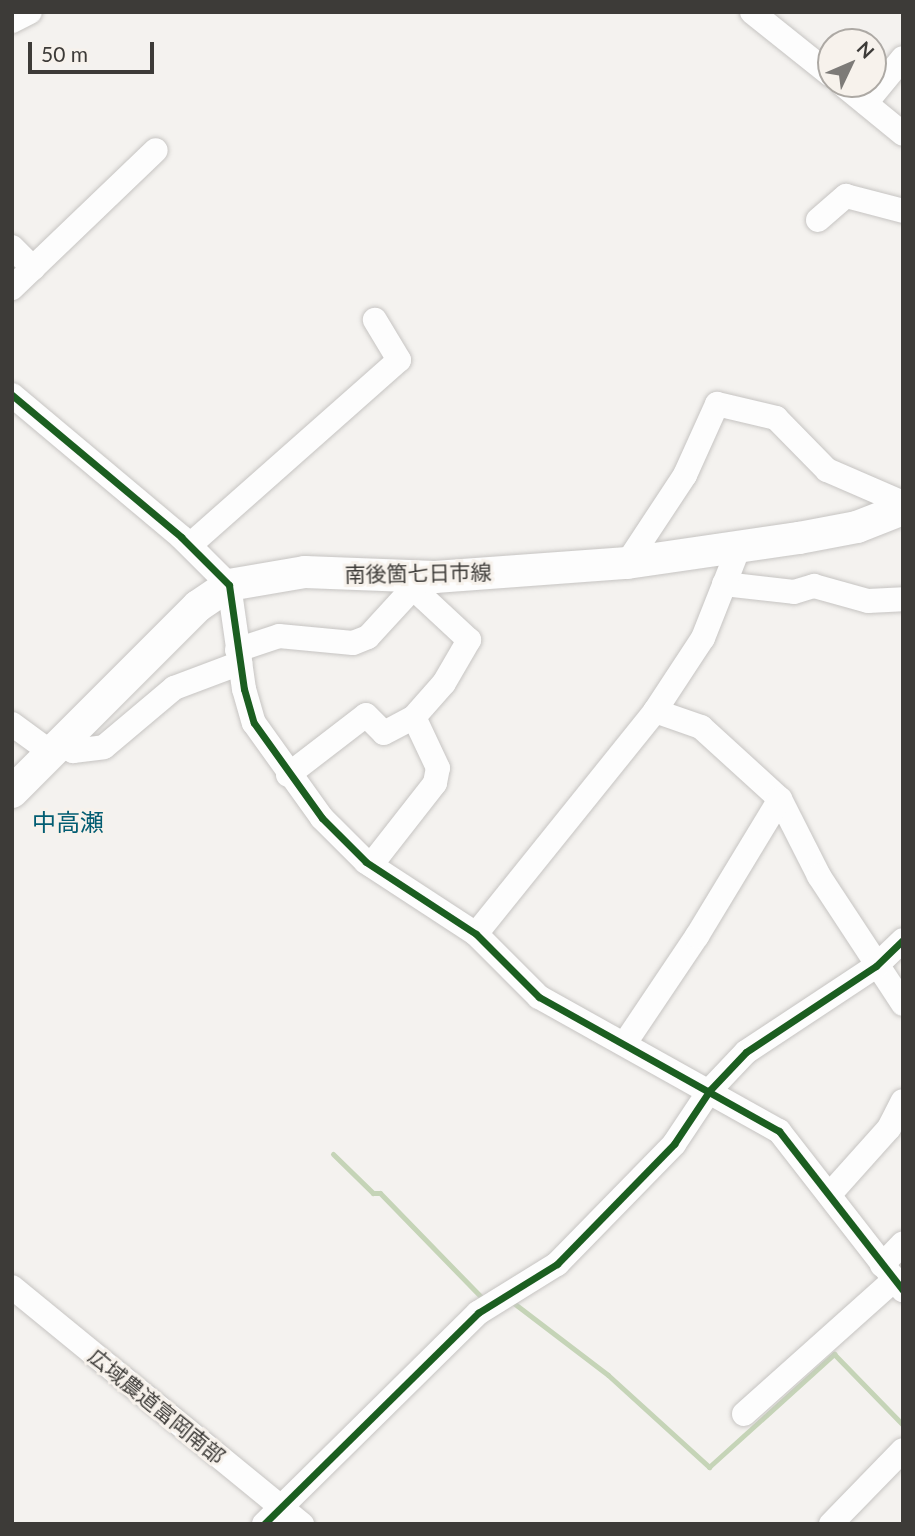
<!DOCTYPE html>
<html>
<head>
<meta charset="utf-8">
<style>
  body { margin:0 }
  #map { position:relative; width:915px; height:1536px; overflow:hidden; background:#f4f2ef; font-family:Lato,"Noto Sans JP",sans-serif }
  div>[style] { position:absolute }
  .stream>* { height:5px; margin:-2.5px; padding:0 2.5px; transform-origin:2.5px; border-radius:2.5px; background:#c5d4b7 }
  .roads { filter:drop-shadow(0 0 2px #c6c4c2) drop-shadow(0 0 2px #c6c4c2) }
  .minor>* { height:24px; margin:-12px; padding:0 12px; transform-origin:12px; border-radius:12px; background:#fdfdfd }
  .major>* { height:32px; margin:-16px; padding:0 16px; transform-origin:16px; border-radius:16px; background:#fdfdfd }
  .cycleway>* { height:7px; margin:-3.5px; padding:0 3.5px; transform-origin:3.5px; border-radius:3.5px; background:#1b5e20 }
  span { translate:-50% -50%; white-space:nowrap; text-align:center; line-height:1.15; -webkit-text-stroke:6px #f7f2ec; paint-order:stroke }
  .street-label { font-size:21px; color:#3d3b38 }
  .quarter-label { font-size:24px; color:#035d72 }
  .frame { position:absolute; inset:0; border:14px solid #3d3b38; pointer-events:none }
  .north { position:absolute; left:817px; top:28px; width:70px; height:70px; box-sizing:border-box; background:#f7f2ec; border:2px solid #ada9a4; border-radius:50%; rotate:46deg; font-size:19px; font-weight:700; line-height:28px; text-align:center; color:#3d3b38 }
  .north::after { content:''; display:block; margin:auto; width:24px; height:32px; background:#7d7b78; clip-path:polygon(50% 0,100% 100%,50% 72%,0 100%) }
  .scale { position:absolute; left:28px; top:42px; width:126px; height:32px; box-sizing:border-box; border:4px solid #3d3b38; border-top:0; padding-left:9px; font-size:21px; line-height:24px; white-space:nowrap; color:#3d3b38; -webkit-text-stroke:5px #f7f2ec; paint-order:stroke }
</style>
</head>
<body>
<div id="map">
  <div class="stream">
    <div style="left:333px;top:1154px;width:56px;rotate:44.3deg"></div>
    <div style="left:373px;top:1193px;width:7px"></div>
    <div style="left:380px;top:1193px;width:148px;rotate:45.8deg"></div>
    <div style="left:511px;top:1301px;width:122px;rotate:37.3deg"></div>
    <div style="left:608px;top:1375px;width:137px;rotate:42.3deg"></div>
    <div style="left:709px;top:1467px;width:169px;rotate:-42.1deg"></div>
    <div style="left:834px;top:1354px;width:99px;rotate:45.8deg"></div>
  </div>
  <div class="roads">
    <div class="minor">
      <div style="left:752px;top:12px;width:101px;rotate:38.6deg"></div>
      <div style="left:12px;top:21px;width:20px;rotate:-27deg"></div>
      <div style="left:842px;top:84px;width:79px;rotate:39.3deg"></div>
      <div style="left:866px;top:103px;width:58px;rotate:-50.6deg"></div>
      <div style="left:818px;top:220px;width:37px;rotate:-41deg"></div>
      <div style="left:846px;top:196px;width:59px;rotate:14.7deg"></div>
      <div style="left:12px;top:247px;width:30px;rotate:45deg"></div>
      <div style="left:12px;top:288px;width:199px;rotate:-43.8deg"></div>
      <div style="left:12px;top:395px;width:221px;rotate:40deg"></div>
      <div style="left:181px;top:537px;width:68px;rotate:45deg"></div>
      <div style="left:229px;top:585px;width:105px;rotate:81.8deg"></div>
      <div style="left:244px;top:689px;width:35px;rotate:74deg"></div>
      <div style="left:254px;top:723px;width:117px;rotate:54.4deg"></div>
      <div style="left:322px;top:818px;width:62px;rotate:45deg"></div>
      <div style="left:366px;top:862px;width:131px;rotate:33.2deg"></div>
      <div style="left:476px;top:934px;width:89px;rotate:45deg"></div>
      <div style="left:539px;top:997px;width:275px;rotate:29.2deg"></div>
      <div style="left:779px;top:1131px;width:202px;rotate:52.1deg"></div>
      <div style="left:190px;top:545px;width:279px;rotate:-41.5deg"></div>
      <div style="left:399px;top:360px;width:47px;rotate:-121deg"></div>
      <div style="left:627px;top:563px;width:105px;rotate:-56.6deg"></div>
      <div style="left:685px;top:475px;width:78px;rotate:-65.7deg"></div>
      <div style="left:717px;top:404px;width:61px;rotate:13.3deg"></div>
      <div style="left:776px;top:418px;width:73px;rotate:45.6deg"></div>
      <div style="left:827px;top:470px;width:83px;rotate:23.5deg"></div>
      <div style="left:724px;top:584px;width:70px;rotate:6.5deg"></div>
      <div style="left:794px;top:592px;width:21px;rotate:-17deg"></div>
      <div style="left:814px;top:586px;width:56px;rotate:15.5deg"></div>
      <div style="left:868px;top:601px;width:35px;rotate:-3deg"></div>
      <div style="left:237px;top:650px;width:44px;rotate:-18.4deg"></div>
      <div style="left:279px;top:636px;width:74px;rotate:5.4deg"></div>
      <div style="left:353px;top:643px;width:16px;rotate:-22deg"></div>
      <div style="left:368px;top:637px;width:81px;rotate:-47.5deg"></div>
      <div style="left:655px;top:711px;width:49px;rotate:19.2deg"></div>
      <div style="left:701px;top:727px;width:107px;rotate:42.3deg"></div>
      <div style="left:780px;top:799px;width:86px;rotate:63.1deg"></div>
      <div style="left:819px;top:876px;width:153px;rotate:56.7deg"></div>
      <div style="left:12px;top:724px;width:46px;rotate:36.1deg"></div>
      <div style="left:57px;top:743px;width:18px;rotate:27deg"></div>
      <div style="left:73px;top:751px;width:31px;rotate:-7deg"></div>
      <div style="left:104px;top:747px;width:92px;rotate:-40.1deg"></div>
      <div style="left:174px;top:688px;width:71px;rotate:-20.7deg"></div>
      <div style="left:288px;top:775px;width:98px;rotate:-37.6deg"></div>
      <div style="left:366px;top:715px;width:25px;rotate:45deg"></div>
      <div style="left:384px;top:733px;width:34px;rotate:-28deg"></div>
      <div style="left:414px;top:717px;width:45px;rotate:-48.6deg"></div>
      <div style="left:444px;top:683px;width:50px;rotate:-59.8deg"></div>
      <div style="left:469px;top:640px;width:76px;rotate:-137.1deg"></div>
      <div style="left:371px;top:865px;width:104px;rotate:-52deg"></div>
      <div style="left:435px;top:783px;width:15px;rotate:-79deg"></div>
      <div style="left:438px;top:768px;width:56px;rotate:-115.2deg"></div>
      <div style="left:476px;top:934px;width:286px;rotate:-51.2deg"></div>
      <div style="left:655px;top:711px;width:87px;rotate:-56.7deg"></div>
      <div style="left:703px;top:638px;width:98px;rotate:-68.4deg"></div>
      <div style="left:625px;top:1043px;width:129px;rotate:-56.1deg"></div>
      <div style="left:697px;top:936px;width:160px;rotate:-58.8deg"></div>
      <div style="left:830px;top:1194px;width:89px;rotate:-48.2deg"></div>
      <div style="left:889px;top:1128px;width:30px;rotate:-63deg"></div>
      <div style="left:882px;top:1265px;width:30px;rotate:-46deg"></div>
      <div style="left:12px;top:1287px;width:375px;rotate:39.3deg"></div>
      <div style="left:744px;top:1414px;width:203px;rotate:-41.8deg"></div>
      <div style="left:264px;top:1524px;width:301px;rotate:-44.6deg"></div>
      <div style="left:478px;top:1313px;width:93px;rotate:-31.8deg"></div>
      <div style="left:557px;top:1264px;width:168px;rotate:-45.7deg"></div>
      <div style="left:674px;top:1144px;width:65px;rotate:-56.3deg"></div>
      <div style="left:710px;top:1090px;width:52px;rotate:-46.5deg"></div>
      <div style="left:746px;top:1052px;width:156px;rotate:-33.5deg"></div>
      <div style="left:876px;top:966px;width:37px;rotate:-44deg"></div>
      <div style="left:831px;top:1524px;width:103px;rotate:-45.8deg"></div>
    </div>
    <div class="major">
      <div style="left:12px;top:792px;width:263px;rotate:-45deg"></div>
      <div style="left:198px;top:606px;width:37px;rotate:-34deg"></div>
      <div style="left:229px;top:585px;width:77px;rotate:-9.7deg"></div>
      <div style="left:305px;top:572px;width:130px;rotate:2.2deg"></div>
      <div style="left:435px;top:577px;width:193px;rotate:-4.2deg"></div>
      <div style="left:627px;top:563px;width:174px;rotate:-8.3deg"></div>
      <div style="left:799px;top:538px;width:59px;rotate:-10.7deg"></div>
      <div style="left:857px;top:527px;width:49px;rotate:-21.4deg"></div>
    </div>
  </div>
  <div class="cycleway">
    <div style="left:12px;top:395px;width:221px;rotate:40deg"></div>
    <div style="left:181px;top:537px;width:68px;rotate:45deg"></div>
    <div style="left:229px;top:585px;width:105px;rotate:81.8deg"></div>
    <div style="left:244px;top:689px;width:35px;rotate:74deg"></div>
    <div style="left:254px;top:723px;width:117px;rotate:54.4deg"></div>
    <div style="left:322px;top:818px;width:62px;rotate:45deg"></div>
    <div style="left:366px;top:862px;width:131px;rotate:33.2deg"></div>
    <div style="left:476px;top:934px;width:89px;rotate:45deg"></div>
    <div style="left:539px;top:997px;width:275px;rotate:29.2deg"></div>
    <div style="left:779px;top:1131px;width:202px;rotate:52.1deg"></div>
    <div style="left:264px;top:1524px;width:301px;rotate:-44.6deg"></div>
    <div style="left:478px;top:1313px;width:93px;rotate:-31.8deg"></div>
    <div style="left:557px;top:1264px;width:168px;rotate:-45.7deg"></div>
    <div style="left:674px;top:1144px;width:65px;rotate:-56.3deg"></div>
    <div style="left:710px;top:1090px;width:52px;rotate:-46.5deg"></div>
    <div style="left:746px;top:1052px;width:156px;rotate:-33.5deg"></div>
    <div style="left:876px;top:966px;width:37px;rotate:-44deg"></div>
  </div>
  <div class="street-label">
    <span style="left:418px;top:573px;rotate:-1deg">南後箇七日市線</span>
    <span style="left:157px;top:1406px;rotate:39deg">広域農道富岡南部</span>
  </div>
  <div class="quarter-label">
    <span style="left:68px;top:822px">中高瀬</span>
  </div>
  <div class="frame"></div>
  <div class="north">N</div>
  <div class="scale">50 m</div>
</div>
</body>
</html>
